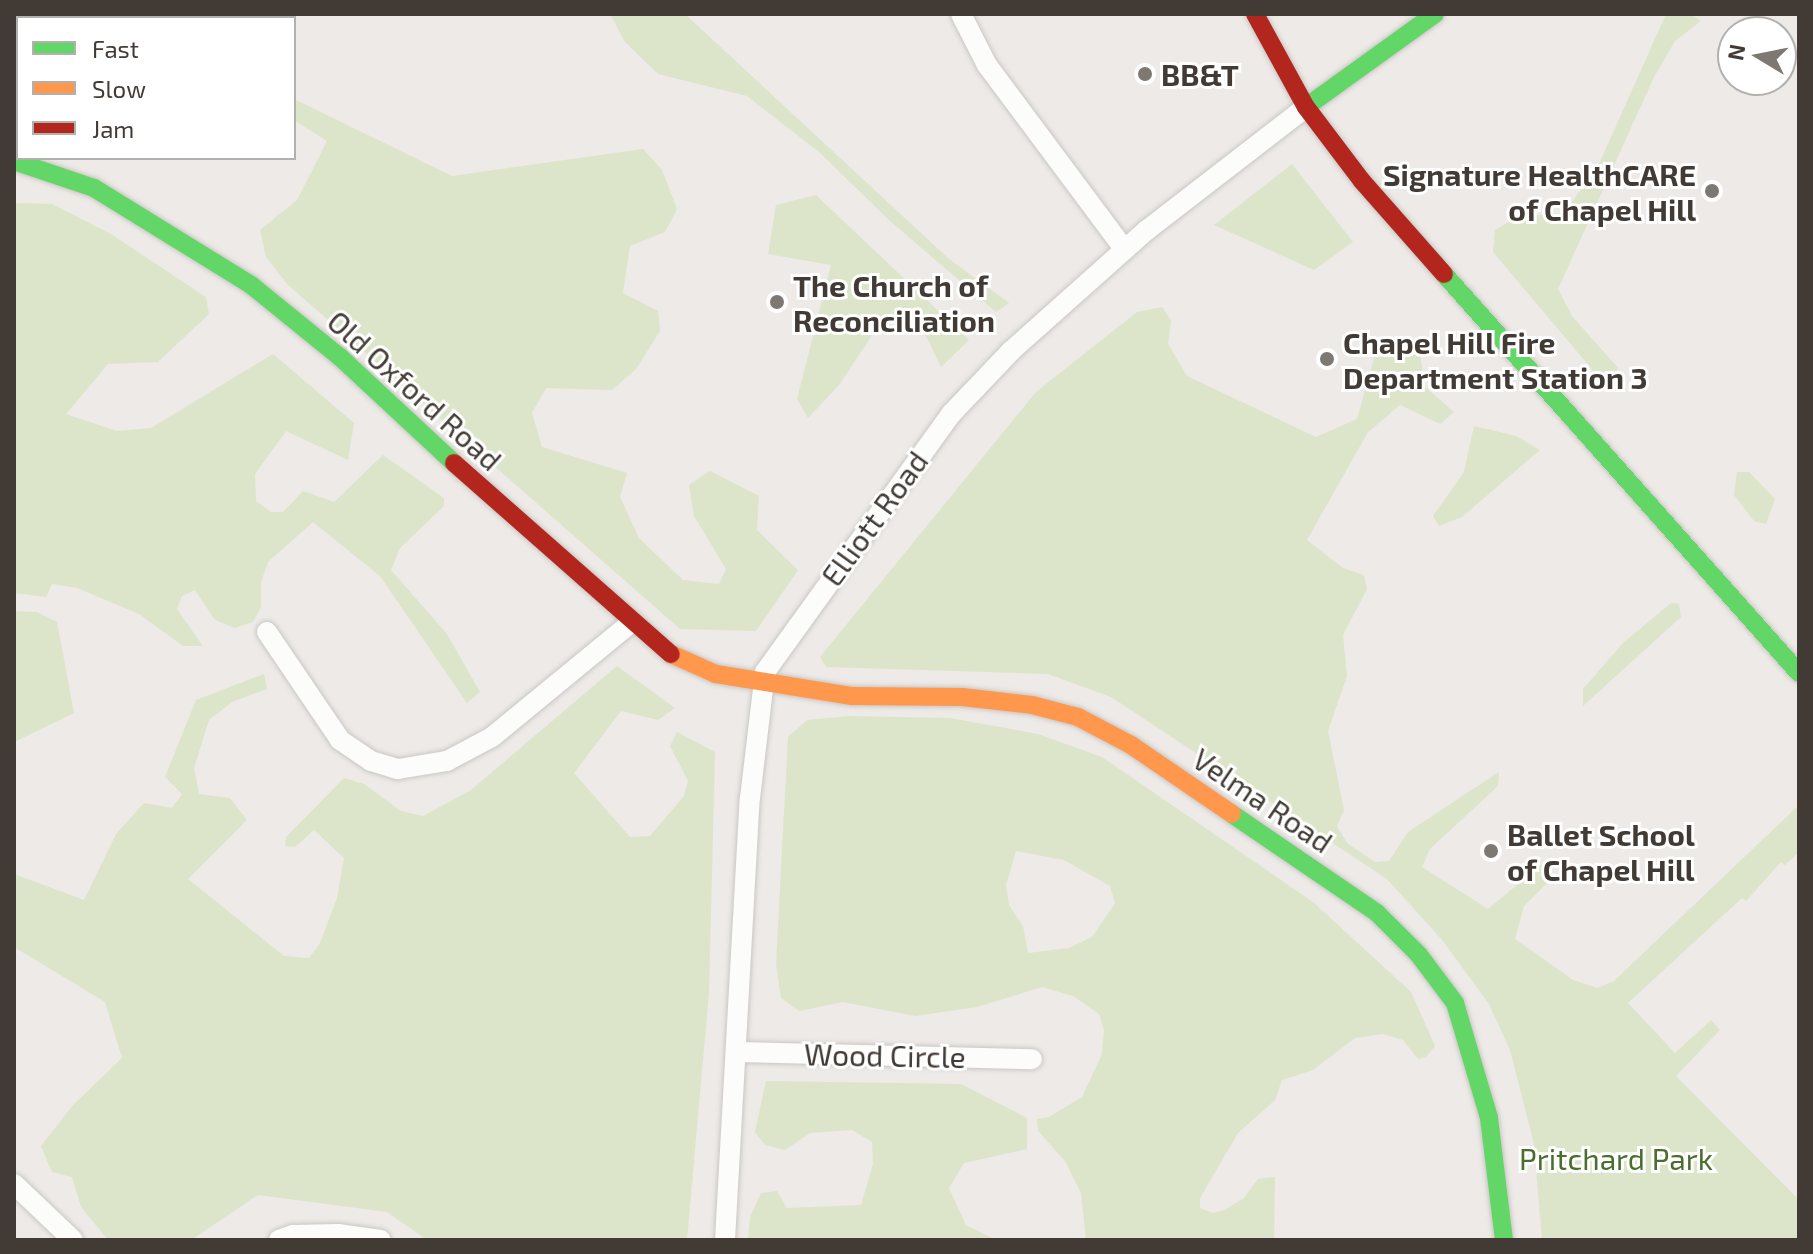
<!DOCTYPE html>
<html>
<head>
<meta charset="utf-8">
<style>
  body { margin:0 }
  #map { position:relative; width:1813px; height:1254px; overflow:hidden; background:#edeae7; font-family:"Exo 2",sans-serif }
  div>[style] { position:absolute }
  .green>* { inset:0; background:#dce5c9 }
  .roads { filter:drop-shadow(0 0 2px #cac7c3) drop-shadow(0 0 2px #cac7c3) }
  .street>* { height:20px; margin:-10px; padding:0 10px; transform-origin:10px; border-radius:10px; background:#fcfcfb }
  .fast>* { height:18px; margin:-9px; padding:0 9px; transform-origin:9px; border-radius:9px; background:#63d668 }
  .slow>* { height:18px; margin:-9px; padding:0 9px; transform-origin:9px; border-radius:9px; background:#ff974d }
  .jam>* { height:18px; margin:-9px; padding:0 9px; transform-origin:9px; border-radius:9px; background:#b3261e }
  .dots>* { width:22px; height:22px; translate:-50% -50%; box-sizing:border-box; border:4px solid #fff; border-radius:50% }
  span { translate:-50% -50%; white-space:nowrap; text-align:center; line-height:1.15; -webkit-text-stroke:6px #fff; paint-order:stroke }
  .poi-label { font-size:30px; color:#423b35; font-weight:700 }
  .left { translate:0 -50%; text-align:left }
  .right { translate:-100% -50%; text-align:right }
  .street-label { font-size:30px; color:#423b35 }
  .park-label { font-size:30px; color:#4b6d2e }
  .frame { position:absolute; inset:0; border:16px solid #423b35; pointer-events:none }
  .legend { position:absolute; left:16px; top:16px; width:280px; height:144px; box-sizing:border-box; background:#fff; border:2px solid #b3b1ae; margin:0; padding:10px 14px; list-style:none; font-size:24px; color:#423b35 }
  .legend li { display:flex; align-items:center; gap:16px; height:40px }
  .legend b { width:40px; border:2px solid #b3b1ae }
  .north { position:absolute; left:1717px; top:16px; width:80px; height:80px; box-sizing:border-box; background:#fff; border:2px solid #b3b1ae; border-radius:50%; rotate:280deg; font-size:22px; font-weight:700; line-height:32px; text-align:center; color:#423b35 }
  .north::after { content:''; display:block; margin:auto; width:28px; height:36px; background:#7e7873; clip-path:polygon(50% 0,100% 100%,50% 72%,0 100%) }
</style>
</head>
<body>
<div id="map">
  <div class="green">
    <div style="clip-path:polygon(14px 14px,116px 14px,125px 18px,18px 18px,18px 123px)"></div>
    <div style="clip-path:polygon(610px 14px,685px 14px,949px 259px,1009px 303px,996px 312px,890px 221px,819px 152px,747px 96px,658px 74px,625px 42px)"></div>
    <div style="clip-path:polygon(1666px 14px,1691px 14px,1701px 21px,1675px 41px,1654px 77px,1558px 289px,1572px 316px,1618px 368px,1606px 386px,1493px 252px,1495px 230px,1518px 217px,1564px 213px,1599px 164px)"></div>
    <div style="clip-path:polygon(294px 99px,452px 176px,643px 149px,662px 170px,677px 209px,665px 232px,630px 246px,623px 293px,658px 311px,660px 331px,636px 369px,612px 390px,546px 388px,532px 413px,542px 447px,627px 473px,620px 497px,639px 538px,683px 580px,719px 584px,726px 569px,694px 516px,689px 485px,710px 471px,759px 496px,757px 530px,798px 570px,756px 631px,680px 629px,287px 284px,266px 257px,260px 230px,297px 200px,327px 141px,294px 120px)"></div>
    <div style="clip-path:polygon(1292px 164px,1353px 242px,1314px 270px,1214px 225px)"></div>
    <div style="clip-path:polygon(816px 195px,969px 340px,941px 367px,926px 336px,886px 314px,839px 385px,808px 418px,797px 399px,831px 265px,768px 254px,776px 205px)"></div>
    <div style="clip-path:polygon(14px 203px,52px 204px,111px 234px,206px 297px,209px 314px,158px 362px,108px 364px,66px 414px,117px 431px,151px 428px,273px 354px,354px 423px,348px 460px,286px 431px,255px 474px,256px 501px,271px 512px,283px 512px,303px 491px,334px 502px,383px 455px,444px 498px,444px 506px,400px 548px,391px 570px,447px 634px,480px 692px,467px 703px,380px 576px,313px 522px,268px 562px,261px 582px,261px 607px,253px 622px,235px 628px,215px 620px,195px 590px,182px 596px,177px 609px,203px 646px,183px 646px,139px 614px,77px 588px,52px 584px,46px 597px,14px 593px)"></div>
    <div style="clip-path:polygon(1162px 307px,1171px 320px,1168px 344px,1187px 376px,1316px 437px,1357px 419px,1378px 344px,1419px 347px,1425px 387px,1454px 412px,1440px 424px,1400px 405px,1368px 432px,1307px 540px,1343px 568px,1364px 575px,1367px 589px,1343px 635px,1347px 676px,1328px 731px,1344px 810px,1337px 826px,1347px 843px,1375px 862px,1389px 861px,1408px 832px,1499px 772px,1498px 786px,1430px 849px,1422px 867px,1488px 909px,1547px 860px,1548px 882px,1524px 906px,1515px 939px,1573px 980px,1597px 988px,1614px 981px,1799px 805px,1799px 852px,1785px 865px,1781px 862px,1746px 901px,1742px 898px,1628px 1003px,1675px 1053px,1711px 1020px,1720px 1030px,1676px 1076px,1799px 1200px,1799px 1240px,1542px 1240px,1534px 1144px,1510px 1050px,1489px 1004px,1443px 941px,1387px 879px,1111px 697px,1048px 674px,826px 667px,820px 657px,1036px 392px,1137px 312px)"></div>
    <div style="clip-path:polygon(1474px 426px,1516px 436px,1540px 450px,1462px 517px,1439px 526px,1433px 516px,1464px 472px)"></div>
    <div style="clip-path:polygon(1737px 472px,1749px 472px,1775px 499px,1766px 524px,1754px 521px,1734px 495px)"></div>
    <div style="clip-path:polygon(1671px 603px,1679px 604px,1681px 617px,1583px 706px,1583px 689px,1623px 643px)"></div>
    <div style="clip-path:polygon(14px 611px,37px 612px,57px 622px,74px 713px,14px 742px)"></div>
    <div style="clip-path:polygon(617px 666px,675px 708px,658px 720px,621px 711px,574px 773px,630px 837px,650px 836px,684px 796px,688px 781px,670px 746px,677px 732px,715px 752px,709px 992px,687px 1240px,427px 1240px,387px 1212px,258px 1195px,191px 1240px,108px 1240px,81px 1207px,72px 1177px,52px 1172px,41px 1146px,73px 1105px,122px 1058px,105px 1002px,14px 947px,14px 874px,84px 900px,116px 834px,144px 803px,172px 808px,182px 794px,165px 777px,196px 700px,264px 674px,267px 689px,232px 702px,209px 720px,194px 768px,199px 794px,230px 798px,247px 820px,188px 879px,284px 956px,309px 958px,320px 943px,337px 898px,344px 858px,314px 830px,295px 847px,285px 846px,286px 837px,344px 778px,364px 784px,401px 811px,423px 816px,471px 790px)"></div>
    <div style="clip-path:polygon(evenodd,850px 716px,950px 718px,1038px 734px,1102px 757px,1313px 902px,1411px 992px,1435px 1046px,1426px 1057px,1418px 1059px,1403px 1040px,1382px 1034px,1355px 1038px,1313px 1070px,1282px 1080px,1275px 1100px,1238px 1133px,1200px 1198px,1200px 1208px,1213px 1213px,1224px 1210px,1244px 1198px,1258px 1179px,1275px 1177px,1274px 1240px,1086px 1240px,1081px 1193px,1065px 1161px,1038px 1131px,1037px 1119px,1049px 1117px,1082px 1097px,1102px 1054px,1104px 1030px,1099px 1014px,1073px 996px,1042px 987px,977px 1007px,915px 1016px,843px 1002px,799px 1011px,781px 998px,776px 964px,788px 737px,807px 720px,850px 716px,1016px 851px,1064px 860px,1110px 886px,1115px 903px,1092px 937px,1069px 948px,1028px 953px,1023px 926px,1009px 905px,1006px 885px,1016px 851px)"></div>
    <div style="clip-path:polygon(766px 1081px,961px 1084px,1027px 1118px,1027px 1149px,964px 1163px,949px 1188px,966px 1225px,996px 1240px,748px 1240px,750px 1217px,761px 1193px,777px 1191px,787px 1208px,861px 1205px,873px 1164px,872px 1142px,852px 1130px,810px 1133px,785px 1150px,765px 1145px,755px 1132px)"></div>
  </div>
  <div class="roads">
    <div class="street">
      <div style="left:961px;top:14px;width:57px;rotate:63deg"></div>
      <div style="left:987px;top:65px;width:229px;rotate:53.3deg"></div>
      <div style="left:267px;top:632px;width:130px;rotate:55.9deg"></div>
      <div style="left:340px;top:740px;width:37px;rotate:34deg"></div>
      <div style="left:371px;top:761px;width:28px;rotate:17deg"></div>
      <div style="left:398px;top:769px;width:50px;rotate:-9.3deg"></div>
      <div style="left:447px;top:761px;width:51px;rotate:-28.1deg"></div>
      <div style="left:492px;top:737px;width:181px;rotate:-39.4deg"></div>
      <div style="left:739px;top:1052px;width:293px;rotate:1.4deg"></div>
      <div style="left:14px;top:1184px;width:81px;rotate:43.5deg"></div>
      <div style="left:279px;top:1240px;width:15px;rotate:-20deg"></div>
      <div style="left:293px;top:1235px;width:45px;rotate:-1.3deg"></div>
      <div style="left:338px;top:1234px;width:43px;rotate:7.9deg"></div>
      <div style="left:725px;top:1240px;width:443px;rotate:-86.8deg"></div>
      <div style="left:750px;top:798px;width:127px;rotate:-83.2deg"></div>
      <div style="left:765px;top:672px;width:319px;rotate:-54.2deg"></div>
      <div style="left:952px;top:413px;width:86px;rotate:-46.4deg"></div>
      <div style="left:1011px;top:351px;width:182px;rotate:-41.7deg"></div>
      <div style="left:1147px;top:230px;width:201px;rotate:-37.7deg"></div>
    </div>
    <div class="fast">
      <div style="left:1306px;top:107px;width:159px;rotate:-35.8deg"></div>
      <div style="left:14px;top:161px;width:84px;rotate:18.6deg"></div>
      <div style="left:94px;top:188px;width:185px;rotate:31.7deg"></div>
      <div style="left:251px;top:285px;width:114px;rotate:39deg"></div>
      <div style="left:340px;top:357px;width:156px;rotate:42.9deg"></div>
      <div style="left:1444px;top:274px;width:534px;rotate:48.34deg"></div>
      <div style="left:1232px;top:814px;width:176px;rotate:34.3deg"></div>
      <div style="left:1377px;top:913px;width:59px;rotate:45deg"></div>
      <div style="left:1419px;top:955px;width:60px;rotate:53.1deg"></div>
      <div style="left:1455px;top:1003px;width:120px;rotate:73.5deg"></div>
      <div style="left:1489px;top:1118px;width:123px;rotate:83deg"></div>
    </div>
    <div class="slow">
      <div style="left:671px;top:654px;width:49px;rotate:24deg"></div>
      <div style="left:716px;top:674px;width:138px;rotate:9.2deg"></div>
      <div style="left:852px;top:696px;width:110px;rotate:0.5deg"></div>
      <div style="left:962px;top:697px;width:70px;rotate:6.5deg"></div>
      <div style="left:1032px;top:705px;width:48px;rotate:14.6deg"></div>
      <div style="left:1078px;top:717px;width:60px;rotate:27.8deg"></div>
      <div style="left:1131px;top:745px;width:122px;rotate:34.3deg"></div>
    </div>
    <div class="jam">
      <div style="left:1255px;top:14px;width:106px;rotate:61.3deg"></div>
      <div style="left:1306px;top:107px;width:93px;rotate:52.9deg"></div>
      <div style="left:1362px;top:181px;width:124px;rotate:48.6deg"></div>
      <div style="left:454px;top:463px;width:289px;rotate:41.4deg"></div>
    </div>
  </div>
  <div class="dots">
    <div style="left:1145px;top:74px;background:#7e7873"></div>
    <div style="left:1712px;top:191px;background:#7e7873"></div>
    <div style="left:777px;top:302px;background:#7e7873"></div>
    <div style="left:1327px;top:359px;background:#7e7873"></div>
    <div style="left:1491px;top:851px;background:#7e7873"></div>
  </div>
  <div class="poi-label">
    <span class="left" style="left:1161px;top:74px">BB&amp;T</span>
    <span class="right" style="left:1696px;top:191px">Signature HealthCARE<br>of Chapel Hill</span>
    <span class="left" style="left:793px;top:302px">The Church of<br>Reconciliation</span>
    <span class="left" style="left:1343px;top:359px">Chapel Hill Fire<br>Department Station 3</span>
    <span class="left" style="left:1507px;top:851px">Ballet School<br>of Chapel Hill</span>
  </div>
  <div class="street-label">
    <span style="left:415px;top:390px;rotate:42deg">Old Oxford Road</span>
    <span style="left:874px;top:518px;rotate:-54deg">Elliott Road</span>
    <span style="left:1263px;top:800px;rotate:34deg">Velma Road</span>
    <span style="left:885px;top:1055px;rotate:1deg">Wood Circle</span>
  </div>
  <div class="park-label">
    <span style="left:1616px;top:1158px">Pritchard Park</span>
  </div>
  <div class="frame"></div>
  <ul class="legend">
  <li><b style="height:10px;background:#63d668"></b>Fast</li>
  <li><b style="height:10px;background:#ff974d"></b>Slow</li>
  <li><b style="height:10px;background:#b3261e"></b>Jam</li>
  </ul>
  <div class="north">N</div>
</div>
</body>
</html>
